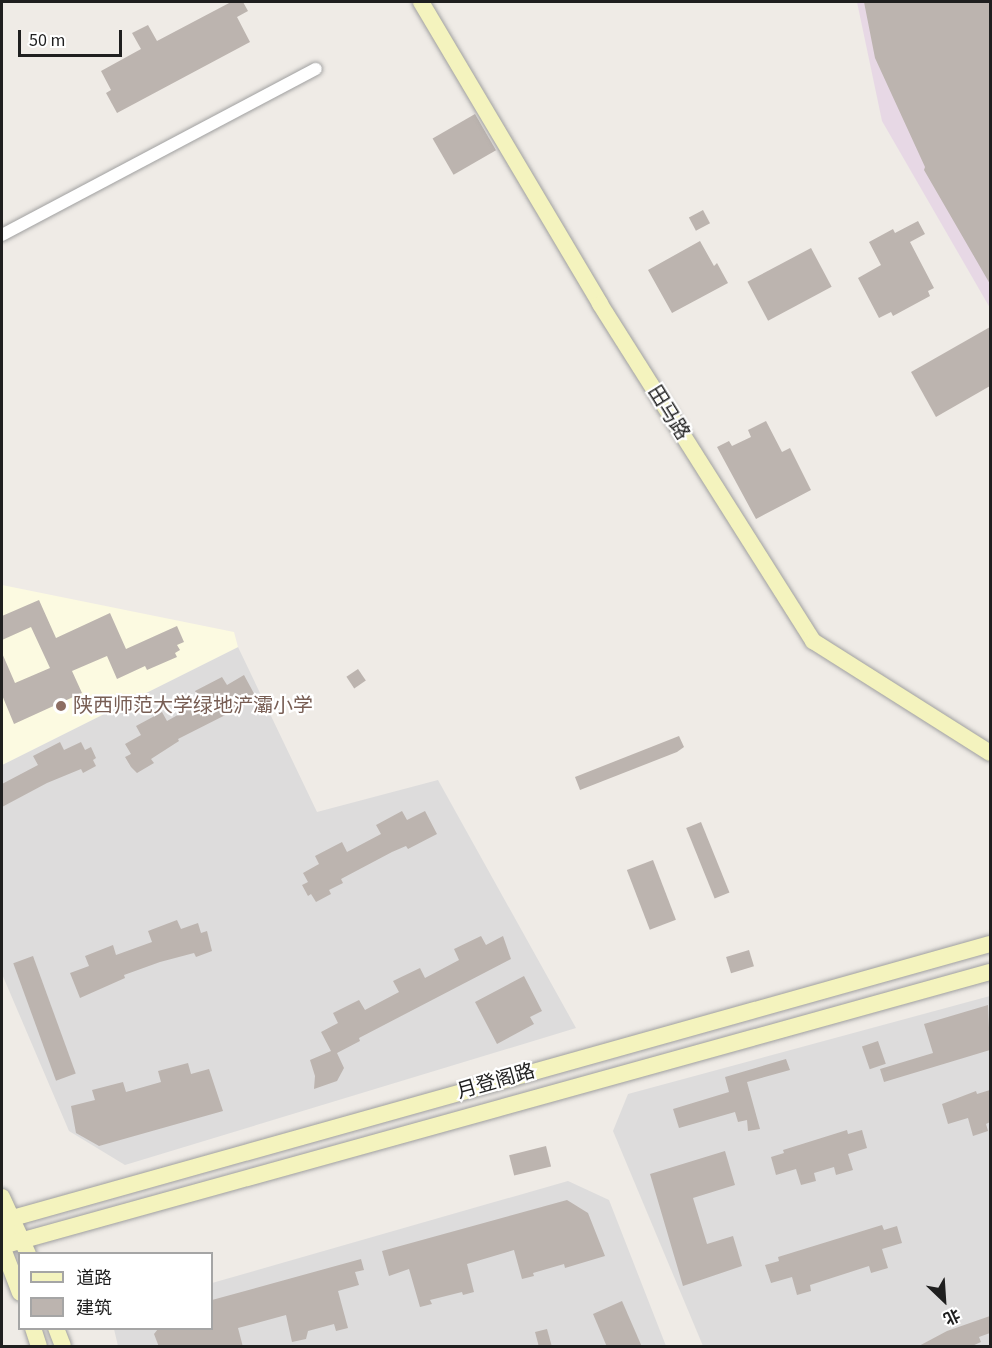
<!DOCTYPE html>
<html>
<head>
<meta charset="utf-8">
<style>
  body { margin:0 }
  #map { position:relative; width:992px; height:1348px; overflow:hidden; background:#efebe6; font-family:"Source Sans 3","Noto Sans SC",sans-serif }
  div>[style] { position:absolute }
  .residential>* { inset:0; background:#dddcdc }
  .industrial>* { inset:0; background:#e7d8e5 }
  .education>* { inset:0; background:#fcfae1 }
  .building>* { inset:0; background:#bcb4af; transform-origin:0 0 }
  .roads { filter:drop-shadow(0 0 2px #a0a0a0) drop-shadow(0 0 2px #a0a0a0) }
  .street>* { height:12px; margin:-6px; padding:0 6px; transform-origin:6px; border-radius:6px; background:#fff }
  .secondary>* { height:16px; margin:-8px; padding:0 8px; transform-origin:8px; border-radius:8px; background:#f4f3be }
  .dots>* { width:16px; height:16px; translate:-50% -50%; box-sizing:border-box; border:3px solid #fff; border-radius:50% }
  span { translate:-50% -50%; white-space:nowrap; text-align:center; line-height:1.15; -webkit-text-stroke:4.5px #fff; paint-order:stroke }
  .street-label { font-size:20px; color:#1f1f1f }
  .education-label { font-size:20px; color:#785e54 }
  .left { translate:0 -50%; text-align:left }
  .frame { position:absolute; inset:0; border:3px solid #1f1f1f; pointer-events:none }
  .legend { position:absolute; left:18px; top:1252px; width:195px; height:78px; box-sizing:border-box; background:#fff; border:2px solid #a5a5a5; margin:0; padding:8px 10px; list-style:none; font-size:18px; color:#1f1f1f }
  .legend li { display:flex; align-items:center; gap:12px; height:30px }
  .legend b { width:30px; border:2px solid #a5a5a5 }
  .north { position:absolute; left:914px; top:1270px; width:60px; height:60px; -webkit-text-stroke:4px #fff; paint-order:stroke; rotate:155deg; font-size:16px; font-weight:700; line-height:24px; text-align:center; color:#1f1f1f }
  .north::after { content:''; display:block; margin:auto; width:21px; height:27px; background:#1f1f1f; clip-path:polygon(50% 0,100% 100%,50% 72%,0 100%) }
  .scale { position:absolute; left:18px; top:30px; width:104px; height:27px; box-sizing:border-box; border:3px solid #1f1f1f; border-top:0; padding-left:8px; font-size:18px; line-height:21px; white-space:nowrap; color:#1f1f1f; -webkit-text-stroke:4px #fff; paint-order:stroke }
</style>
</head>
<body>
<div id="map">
  <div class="residential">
    <div style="clip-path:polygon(238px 647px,317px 812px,438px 780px,576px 1028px,125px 1165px,69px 1131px,2px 974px,2px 765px)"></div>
    <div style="clip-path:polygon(990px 996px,990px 1346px,703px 1346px,613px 1131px,628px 1094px)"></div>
    <div style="clip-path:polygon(568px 1181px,609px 1200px,666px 1346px,118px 1346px,114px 1329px,212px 1328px,212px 1283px)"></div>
  </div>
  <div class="industrial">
    <div style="clip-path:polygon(857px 2px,990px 2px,990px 308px,882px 121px)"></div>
  </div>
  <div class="education">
    <div style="clip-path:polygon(2px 585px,234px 632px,238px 647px,2px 765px)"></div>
  </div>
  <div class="building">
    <div style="clip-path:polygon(231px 2px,243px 2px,248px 11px,237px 17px,250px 42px,117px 113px,106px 93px,111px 90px,101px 71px,141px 49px,132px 33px,148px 25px,157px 41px)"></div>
    <div style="clip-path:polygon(864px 2px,990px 2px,990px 284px,924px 170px,925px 167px,875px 58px)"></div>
    <div style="left:475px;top:114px;width:42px;height:49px;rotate:60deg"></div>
    <div style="left:703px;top:210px;width:15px;height:16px;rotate:62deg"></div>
    <div style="clip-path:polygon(918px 221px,925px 234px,910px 242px,934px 288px,928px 291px,930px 296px,893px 316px,891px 312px,879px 318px,858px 278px,881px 265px,869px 242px,893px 229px,895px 233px)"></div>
    <div style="clip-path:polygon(700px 241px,714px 266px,717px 263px,728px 283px,672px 313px,648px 270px)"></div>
    <div style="left:811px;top:248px;width:44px;height:72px;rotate:62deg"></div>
    <div style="clip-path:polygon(990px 327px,990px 386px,936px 417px,911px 372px)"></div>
    <div style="clip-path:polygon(766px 421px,782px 452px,790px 448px,811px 490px,756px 519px,717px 447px,729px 441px,732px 446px,751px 437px,748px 430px)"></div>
    <div style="clip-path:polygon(39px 600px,56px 638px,110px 613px,126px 649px,177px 626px,184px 642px,177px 645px,180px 650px,175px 653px,177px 657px,147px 670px,145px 666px,117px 679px,107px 656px,72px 671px,82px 693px,14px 724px,2px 695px,2px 653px,15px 683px,50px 668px,31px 627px,2px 640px,2px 616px)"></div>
    <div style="left:358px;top:669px;width:14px;height:14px;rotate:56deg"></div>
    <div style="clip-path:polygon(244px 675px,257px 699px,178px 739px,179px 741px,151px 759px,154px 763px,137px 773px,131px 767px,125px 757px,131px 754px,125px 744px,141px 735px,136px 726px,162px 712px,167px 721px,201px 702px,195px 691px,222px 677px,227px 685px)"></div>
    <div style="clip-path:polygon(679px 736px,684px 747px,677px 752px,580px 790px,575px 777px)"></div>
    <div style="clip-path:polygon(60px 742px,64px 750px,81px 742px,85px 750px,91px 747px,96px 758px,93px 760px,96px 766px,83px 773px,81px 769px,47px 783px,2px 807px,2px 784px,38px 765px,33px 756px)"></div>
    <div style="clip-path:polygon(402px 811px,407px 820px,425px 811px,437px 834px,408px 849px,406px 846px,392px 852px,341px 879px,343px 883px,329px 890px,331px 894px,316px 902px,311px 894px,308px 896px,302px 885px,308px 882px,303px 873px,319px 864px,315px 856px,342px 842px,347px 852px,381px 834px,376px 825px)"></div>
    <div style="left:701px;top:822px;width:76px;height:16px;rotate:68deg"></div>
    <div style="left:653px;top:860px;width:64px;height:28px;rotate:69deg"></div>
    <div style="clip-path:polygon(177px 920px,181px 929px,198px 923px,201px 933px,207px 931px,212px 951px,196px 957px,194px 953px,160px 962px,124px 975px,125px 978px,80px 998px,70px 973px,89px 966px,85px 956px,113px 945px,116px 955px,152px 942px,148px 931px)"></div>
    <div style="clip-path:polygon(481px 936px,486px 945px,503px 936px,511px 959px,359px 1038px,360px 1041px,337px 1053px,344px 1068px,337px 1081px,314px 1089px,315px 1076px,310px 1060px,331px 1051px,321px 1032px,338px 1023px,333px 1013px,359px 1000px,365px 1010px,399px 992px,393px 981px,420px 968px,425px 978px,459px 960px,454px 949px)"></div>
    <div style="left:749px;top:950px;width:17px;height:24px;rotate:73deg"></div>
    <div style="left:33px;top:956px;width:125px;height:21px;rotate:70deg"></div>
    <div style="clip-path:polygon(524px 976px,542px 1011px,530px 1017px,534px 1024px,497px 1044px,475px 1002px)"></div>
    <div style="clip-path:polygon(988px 1005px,990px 1050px,884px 1082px,880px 1069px,933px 1053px,924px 1024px)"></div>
    <div style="left:878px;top:1041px;width:24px;height:17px;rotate:71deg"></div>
    <div style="clip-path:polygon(786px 1059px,790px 1070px,747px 1082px,760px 1129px,748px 1131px,747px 1120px,738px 1122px,735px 1112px,679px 1128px,673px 1109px,729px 1092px,725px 1077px)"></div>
    <div style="clip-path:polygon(188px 1063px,191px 1074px,209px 1069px,223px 1111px,99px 1146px,76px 1133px,71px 1106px,95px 1100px,92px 1090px,123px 1082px,126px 1092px,161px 1082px,158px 1071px)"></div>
    <div style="clip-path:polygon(990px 1090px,990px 1122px,986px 1124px,988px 1131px,973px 1136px,968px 1118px,948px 1124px,942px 1104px,976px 1091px,977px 1094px)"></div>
    <div style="clip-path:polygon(847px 1130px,848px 1134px,862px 1130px,867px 1148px,848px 1154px,853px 1170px,836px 1175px,834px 1167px,814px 1173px,816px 1181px,801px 1185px,796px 1169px,776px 1175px,771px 1157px,784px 1153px,783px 1150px)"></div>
    <div style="left:546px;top:1146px;width:21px;height:38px;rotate:76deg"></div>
    <div style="clip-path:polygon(725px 1151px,735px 1185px,693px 1198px,707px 1244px,733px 1236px,742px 1266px,683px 1286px,650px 1174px)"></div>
    <div style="clip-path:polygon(567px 1200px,588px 1213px,605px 1256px,565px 1268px,564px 1264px,533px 1273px,534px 1276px,522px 1279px,514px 1250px,467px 1264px,474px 1292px,463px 1295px,462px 1292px,430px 1300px,432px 1304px,420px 1307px,409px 1269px,389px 1276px,382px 1251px)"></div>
    <div style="clip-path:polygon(882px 1225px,884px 1230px,897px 1226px,902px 1243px,882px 1249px,888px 1268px,871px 1273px,869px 1266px,810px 1285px,811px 1291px,797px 1295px,792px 1277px,771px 1283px,765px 1265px,779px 1261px,778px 1257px)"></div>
    <div style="clip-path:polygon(361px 1259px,364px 1270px,355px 1272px,359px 1285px,338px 1291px,348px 1328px,336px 1331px,334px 1324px,308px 1331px,306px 1339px,292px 1342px,286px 1315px,238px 1328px,243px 1347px,159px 1347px,154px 1334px,158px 1329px,212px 1329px,212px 1300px)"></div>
    <div style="clip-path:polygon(622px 1301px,642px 1347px,607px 1347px,593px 1314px)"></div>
    <div style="clip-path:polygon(990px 1316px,990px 1333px,979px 1337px,981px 1342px,970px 1347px,917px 1347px,947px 1331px)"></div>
    <div style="clip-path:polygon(547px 1329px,552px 1347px,539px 1347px,535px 1332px)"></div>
  </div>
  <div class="roads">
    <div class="street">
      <div style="left:2px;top:235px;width:355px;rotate:-27.9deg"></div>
    </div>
    <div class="secondary">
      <div style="left:421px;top:2px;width:351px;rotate:59.3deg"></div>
      <div style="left:600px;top:304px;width:399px;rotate:57.7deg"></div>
      <div style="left:813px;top:641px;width:209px;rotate:32.3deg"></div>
      <div style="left:2px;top:1197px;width:63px;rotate:65.5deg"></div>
      <div style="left:11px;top:1218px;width:29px;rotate:108deg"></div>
      <div style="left:2px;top:1246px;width:50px;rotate:69deg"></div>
      <div style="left:2px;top:1221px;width:1026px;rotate:-15.66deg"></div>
      <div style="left:2px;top:1246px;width:1025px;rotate:-15.5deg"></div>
      <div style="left:33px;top:1328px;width:19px;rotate:72deg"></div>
      <div style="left:56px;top:1328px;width:19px;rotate:69deg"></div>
    </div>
  </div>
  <div class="dots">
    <div style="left:61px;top:706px;background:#8d6e63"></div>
  </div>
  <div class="street-label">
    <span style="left:668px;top:413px;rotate:58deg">田马路</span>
    <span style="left:496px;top:1082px;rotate:-16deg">月登阁路</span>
  </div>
  <div class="education-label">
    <span class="left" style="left:73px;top:706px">陕西师范大学绿地浐灞小学</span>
  </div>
  <div class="frame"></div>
  <ul class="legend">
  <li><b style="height:8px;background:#f4f3be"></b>道路</li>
  <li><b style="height:16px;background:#bcb4af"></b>建筑</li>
  </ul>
  <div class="north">北</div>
  <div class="scale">50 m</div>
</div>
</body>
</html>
